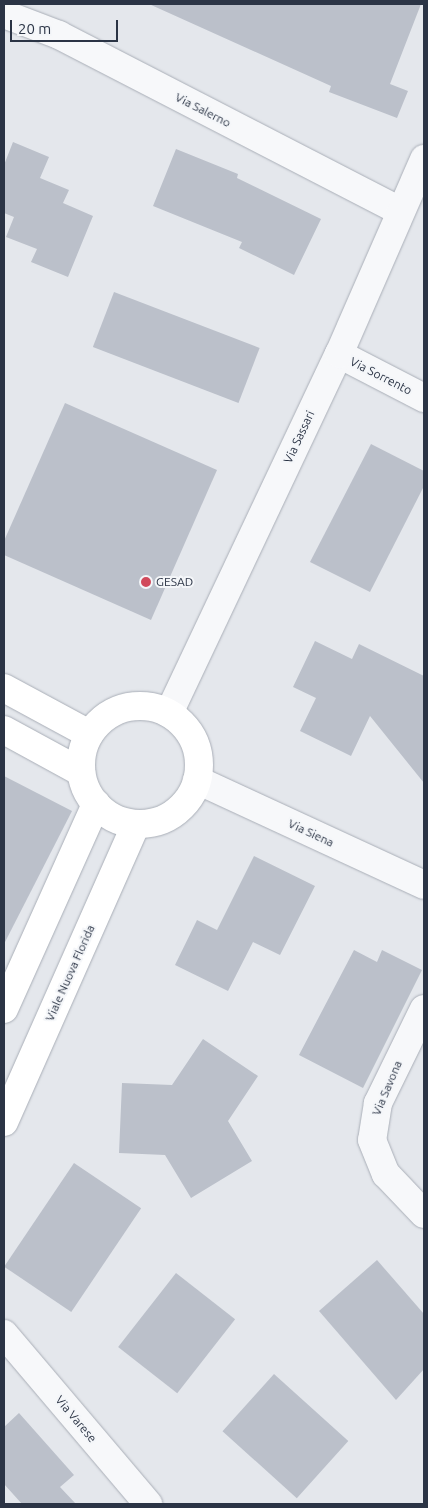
<!DOCTYPE html>
<html>
<head>
<meta charset="utf-8">
<style>
  body { margin:0 }
  #map { position:relative; width:428px; height:1508px; overflow:hidden; background:#e4e7ec; font-family:Ubuntu,sans-serif }
  div>[style] { position:absolute }
  .building>* { inset:0; background:#bbc0ca; transform-origin:0 0 }
  .roads { filter:drop-shadow(0 0 1px #a9aeb7) drop-shadow(0 0 1px #a9aeb7) }
  .street>* { height:28px; margin:-14px; padding:0 14px; transform-origin:14px; border-radius:14px; background:#f7f8fa }
  .secondary>* { height:28px; margin:-14px; padding:0 14px; transform-origin:14px; border-radius:14px; background:#fff }
  .secondary>.ring { margin:-14px; padding:0; box-sizing:content-box; background:none; border:28px solid #fff; border-radius:50% }
  .dots>* { width:14px; height:14px; translate:-50% -50%; box-sizing:border-box; border:2px solid #f4f6f9; border-radius:50% }
  span { translate:-50% -50%; white-space:nowrap; text-align:center; line-height:1.15; -webkit-text-stroke:4px #f4f6f9; paint-order:stroke }
  .street-label { font-size:12px; color:#2b3445 }
  .poi-label { font-size:12px; color:#2b3445 }
  .left { translate:0 -50%; text-align:left }
  .frame { position:absolute; inset:0; border:5px solid #2b3445; pointer-events:none }
  .scale { position:absolute; left:10px; top:20px; width:108px; height:22px; box-sizing:border-box; border:2px solid #2b3445; border-top:0; padding-left:6px; font-size:15px; line-height:18px; white-space:nowrap; color:#2b3445; -webkit-text-stroke:4px #f4f6f9; paint-order:stroke }
</style>
</head>
<body>
<div id="map">
  <div class="building">
    <div style="clip-path:polygon(149px 4px,421px 4px,390px 84px,408px 91px,397px 118px,329px 92px,331px 86px)"></div>
    <div style="clip-path:polygon(13px 142px,49px 157px,40px 178px,69px 190px,63px 203px,93px 216px,68px 277px,31px 262px,37px 249px,6px 237px,14px 217px,4px 213px,4px 165px)"></div>
    <div style="clip-path:polygon(176px 149px,238px 174px,237px 178px,321px 219px,294px 275px,239px 248px,242px 242px,153px 206px)"></div>
    <div style="left:114px;top:292px;width:156px;height:59px;rotate:21deg"></div>
    <div style="clip-path:polygon(65px 403px,217px 470px,151px 620px,4px 555px,4px 541px)"></div>
    <div style="clip-path:polygon(371px 444px,424px 471px,424px 486px,370px 592px,310px 562px)"></div>
    <div style="clip-path:polygon(315px 641px,352px 659px,359px 644px,424px 676px,424px 783px,370px 716px,351px 756px,300px 731px,316px 698px,293px 687px)"></div>
    <div style="clip-path:polygon(4px 776px,72px 811px,4px 944px)"></div>
    <div style="clip-path:polygon(254px 856px,315px 886px,280px 955px,253px 942px,228px 991px,175px 965px,197px 920px,217px 930px)"></div>
    <div style="clip-path:polygon(354px 950px,377px 962px,382px 950px,422px 970px,363px 1088px,299px 1055px)"></div>
    <div style="clip-path:polygon(203px 1039px,258px 1076px,228px 1121px,252px 1161px,191px 1198px,165px 1155px,119px 1153px,122px 1083px,172px 1085px)"></div>
    <div style="left:74px;top:1163px;width:81px;height:125px;rotate:34deg"></div>
    <div style="clip-path:polygon(377px 1260px,424px 1314px,424px 1369px,396px 1400px,319px 1311px)"></div>
    <div style="left:176px;top:1273px;width:75px;height:94px;rotate:38deg"></div>
    <div style="left:274px;top:1374px;width:100px;height:77px;rotate:42deg"></div>
    <div style="clip-path:polygon(19px 1413px,74px 1475px,60px 1487px,76px 1504px,22px 1504px,4px 1484px,4px 1427px)"></div>
  </div>
  <div class="roads">
    <div class="street">
      <div style="left:4px;top:14px;width:59px;rotate:20.9deg"></div>
      <div style="left:59px;top:35px;width:384px;rotate:27.3deg"></div>
      <div style="left:339px;top:354px;width:96px;rotate:27.4deg"></div>
      <div style="left:169px;top:713px;width:397px;rotate:-64.7deg"></div>
      <div style="left:339px;top:354px;width:213px;rotate:-66.4deg"></div>
      <div style="left:197px;top:780px;width:250px;rotate:24.8deg"></div>
      <div style="left:424px;top:1009px;width:105px;rotate:116.1deg"></div>
      <div style="left:378px;top:1103px;width:37px;rotate:99deg"></div>
      <div style="left:372px;top:1140px;width:37px;rotate:68deg"></div>
      <div style="left:386px;top:1174px;width:55px;rotate:46.5deg"></div>
      <div style="left:4px;top:1334px;width:223px;rotate:49.7deg"></div>
    </div>
    <div class="secondary">
      <div style="left:4px;top:688px;width:97px;rotate:28.4deg"></div>
      <div class="ring" style="left:81px;top:706px;width:90px;height:90px"></div>
      <div style="left:4px;top:730px;width:88px;rotate:28.6deg"></div>
      <div style="left:4px;top:1009px;width:225px;rotate:-65.8deg"></div>
      <div style="left:4px;top:1122px;width:326px;rotate:-66.1deg"></div>
    </div>
  </div>
  <div class="dots">
    <div style="left:146px;top:582px;background:#d1495b"></div>
  </div>
  <div class="street-label">
    <span style="left:203px;top:110px;rotate:27deg">Via Salerno</span>
    <span style="left:381px;top:376px;rotate:27deg">Via Sorrento</span>
    <span style="left:299px;top:437px;rotate:-65deg">Via Sassari</span>
    <span style="left:311px;top:833px;rotate:25deg">Via Siena</span>
    <span style="left:70px;top:973px;rotate:-66deg">Viale Nuova Florida</span>
    <span style="left:387px;top:1088px;rotate:-67deg">Via Savona</span>
    <span style="left:76px;top:1419px;rotate:50deg">Via Varese</span>
  </div>
  <div class="poi-label">
    <span class="left" style="left:156px;top:582px">GESAD</span>
  </div>
  <div class="frame"></div>
  <div class="scale">20 m</div>
</div>
</body>
</html>
